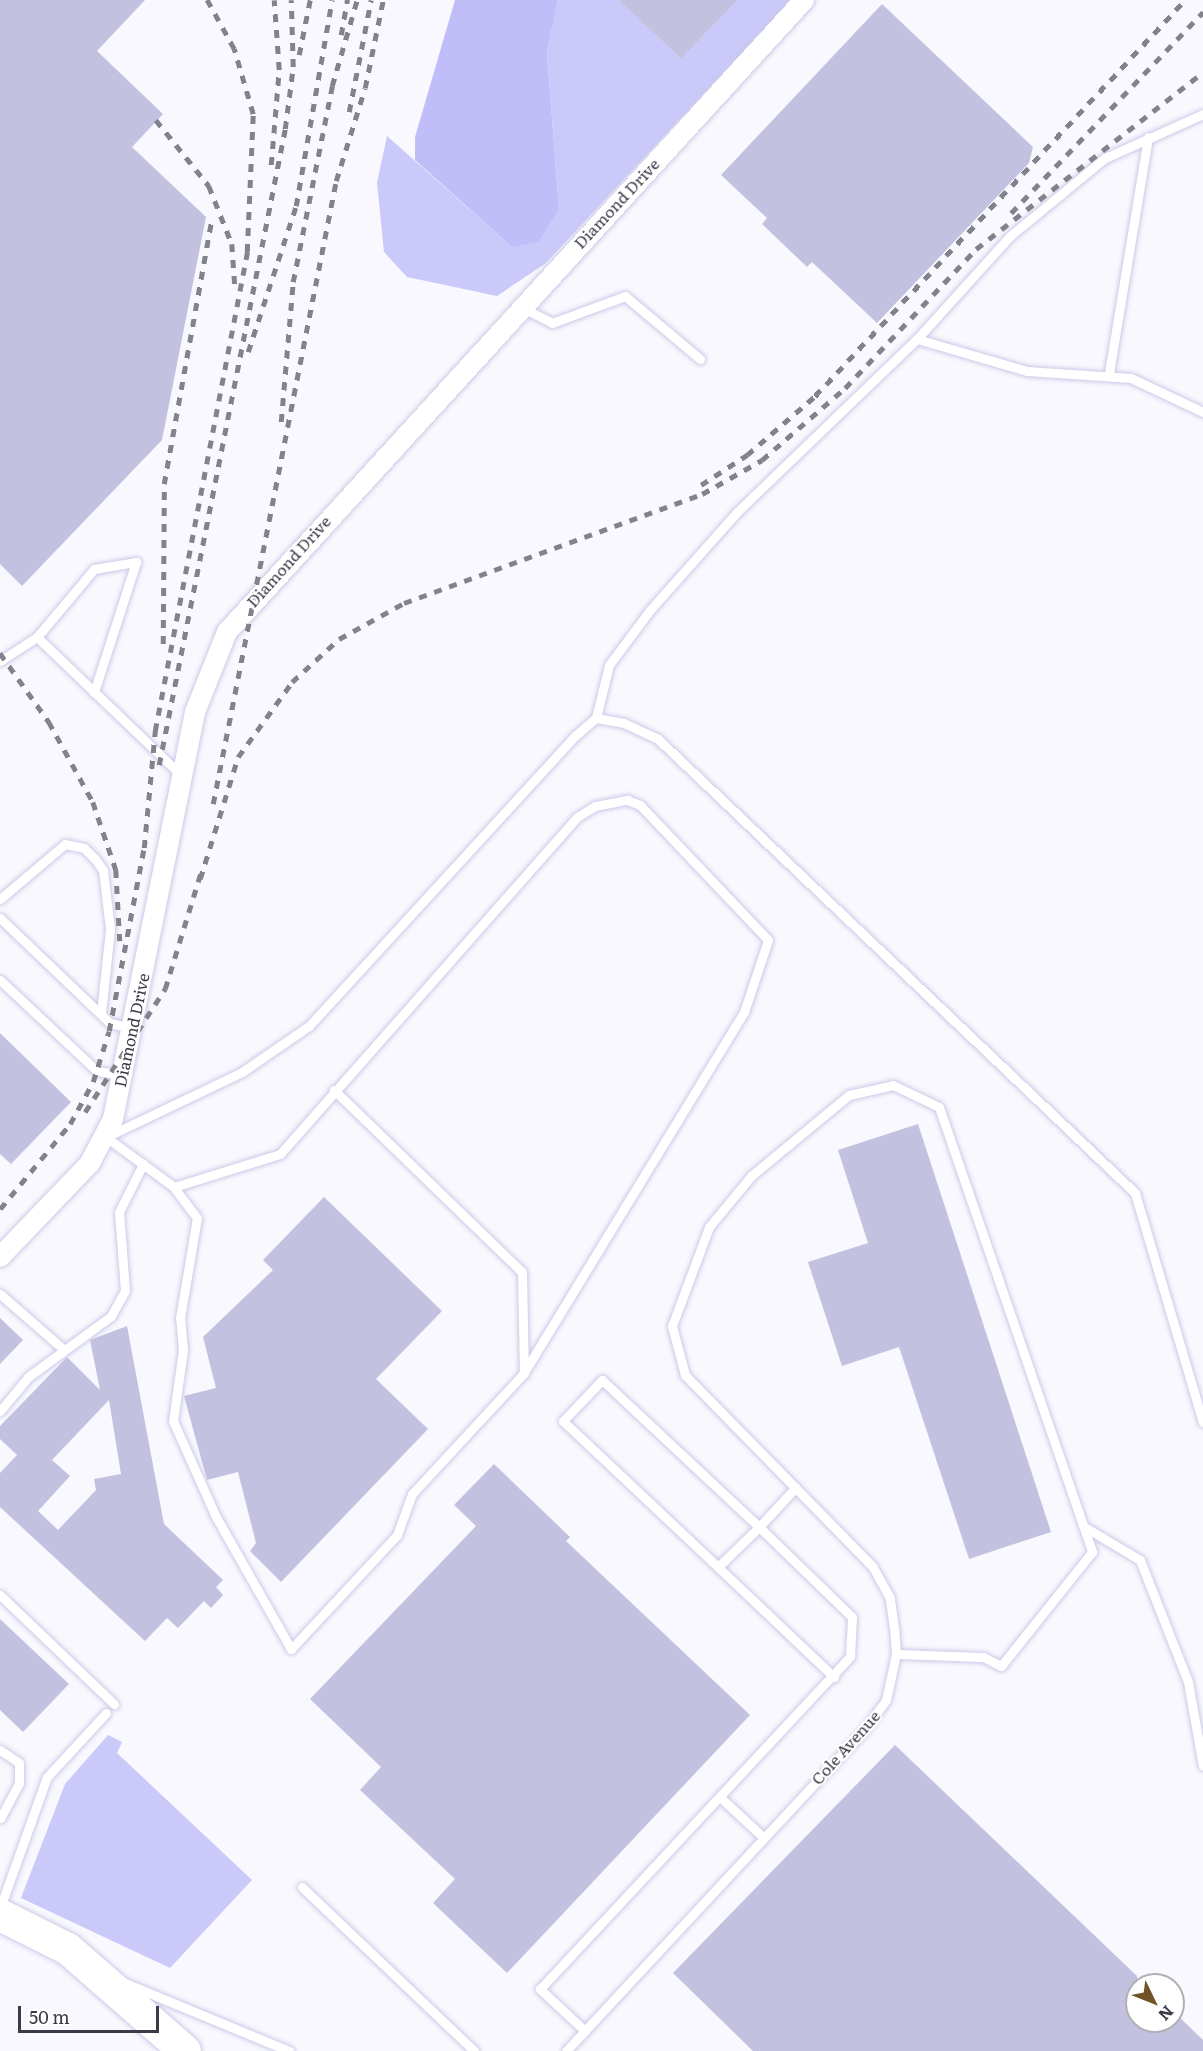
<!DOCTYPE html>
<html>
<head>
<meta charset="utf-8">
<style>
  body { margin:0 }
  #map { position:relative; width:1203px; height:2051px; overflow:hidden; background:#f8f8fe; font-family:Literata,serif }
  div>[style] { position:absolute }
  .green>* { inset:0; background:#cac9f9 }
  .forest>* { inset:0; background:#c0bdf9 }
  .building>* { inset:0; background:#c2c1df }
  .roads { filter:drop-shadow(0 0 2px #cbcae8) drop-shadow(0 0 2px #cbcae8) }
  .lane>* { height:9px; margin:-4.5px; padding:0 4.5px; transform-origin:4.5px; border-radius:4.5px; background:#fff }
  .street>* { height:20px; margin:-10px; padding:0 10px; transform-origin:10px; border-radius:10px; background:#fff }
  .primary>* { height:32px; margin:-16px; padding:0 16px; transform-origin:16px; border-radius:16px; background:#fff }
  .rail>* { height:4.5px; margin-top:-2.25px; transform-origin:0; background:repeating-linear-gradient(90deg,#82828c 0 8px,transparent 0 16px) }
  span { translate:-50% -50%; white-space:nowrap; text-align:center; line-height:1.15; -webkit-text-stroke:4.5px #fff; paint-order:stroke }
  .street-label { font-size:16px; color:#3b3b47 }
  .north { position:absolute; left:1125px; top:1973px; width:60px; height:60px; box-sizing:border-box; background:#fff; border:2px solid #b1b1b5; border-radius:50%; rotate:133deg; font-size:16px; font-weight:700; line-height:24px; text-align:center; color:#3b3b47 }
  .north::after { content:''; display:block; margin:auto; width:21px; height:27px; background:#705427; clip-path:polygon(50% 0,100% 100%,50% 72%,0 100%) }
  .scale { position:absolute; left:18px; top:2006px; width:141px; height:27px; box-sizing:border-box; border:3px solid #3b3b47; border-top:0; padding-left:8px; font-size:18px; line-height:21px; white-space:nowrap; color:#3b3b47; -webkit-text-stroke:4px #fff; paint-order:stroke }
</style>
</head>
<body>
<div id="map">
  <div class="green">
    <div style="clip-path:polygon(558px 0,627px 0,624px 4px,681px 59px,738px 0,791px 0,546px 263px,497px 296px,407px 277px,384px 252px,377px 183px,387px 136px,512px 247px,559px 209px,547px 52px)"></div>
    <div style="clip-path:polygon(108px 1735px,122px 1742px,117px 1753px,252px 1880px,170px 1968px,21px 1898px,65px 1784px)"></div>
  </div>
  <div class="forest">
    <div style="clip-path:polygon(455px 0,558px 0,547px 52px,559px 209px,538px 242px,512px 247px,415px 160px,415px 137px)"></div>
  </div>
  <div class="building">
    <div style="clip-path:polygon(0 0,145px 0,97px 51px,163px 114px,132px 147px,206px 217px,162px 440px,22px 586px,0 564px)"></div>
    <div style="clip-path:polygon(619px 0,738px 0,681px 59px)"></div>
    <div style="clip-path:polygon(882px 4px,1033px 147px,1029px 163px,877px 323px,812px 262px,807px 267px,762px 224px,767px 218px,721px 175px)"></div>
    <div style="clip-path:polygon(0 1033px,71px 1102px,11px 1164px,0 1154px)"></div>
    <div style="clip-path:polygon(918px 1124px,1051px 1532px,969px 1559px,899px 1347px,842px 1366px,808px 1262px,868px 1243px,838px 1150px)"></div>
    <div style="clip-path:polygon(324px 1197px,442px 1311px,376px 1379px,428px 1429px,281px 1582px,250px 1551px,256px 1543px,238px 1472px,207px 1480px,184px 1396px,216px 1388px,203px 1337px,273px 1270px,263px 1260px)"></div>
    <div style="clip-path:polygon(0 1318px,23px 1340px,0 1364px)"></div>
    <div style="clip-path:polygon(evenodd,127px 1326px,164px 1524px,223px 1580px,216px 1587px,223px 1595px,211px 1608px,204px 1601px,178px 1628px,167px 1618px,145px 1641px,0 1507px,0 1473px,17px 1455px,0 1439px,0 1426px,67px 1357px,100px 1390px,90px 1340px,127px 1326px,109px 1400px,121px 1474px,94px 1479px,96px 1490px,58px 1530px,38px 1511px,70px 1476px,52px 1460px,109px 1400px)"></div>
    <div style="clip-path:polygon(494px 1464px,570px 1537px,566px 1541px,750px 1715px,507px 1973px,433px 1903px,455px 1879px,360px 1790px,381px 1767px,310px 1699px,476px 1526px,454px 1505px)"></div>
    <div style="clip-path:polygon(0 1619px,69px 1684px,23px 1732px,0 1710px)"></div>
    <div style="clip-path:polygon(895px 1745px,1137px 1976px,1137px 2021px,1173px 2021px,1173px 2011px,1203px 2040px,1203px 2051px,753px 2051px,673px 1973px)"></div>
  </div>
  <div class="roads">
    <div class="lane">
      <div style="left:523px;top:308px;width:33px;rotate:27deg"></div>
      <div style="left:552px;top:323px;width:78px;rotate:-20.3deg"></div>
      <div style="left:625px;top:296px;width:98px;rotate:40deg"></div>
      <div style="left:917px;top:339px;width:115px;rotate:16.2deg"></div>
      <div style="left:1027px;top:371px;width:104px;rotate:3.9deg"></div>
      <div style="left:1131px;top:378px;width:80px;rotate:25.3deg"></div>
      <div style="left:1109px;top:373px;width:239px;rotate:-80.6deg"></div>
      <div style="left:37px;top:637px;width:89px;rotate:-50deg"></div>
      <div style="left:94px;top:569px;width:43px;rotate:-9.5deg"></div>
      <div style="left:136px;top:562px;width:137px;rotate:107.9deg"></div>
      <div style="left:0;top:661px;width:44px;rotate:-33deg"></div>
      <div style="left:37px;top:637px;width:199px;rotate:43.8deg"></div>
      <div style="left:596px;top:718px;width:55px;rotate:-76.2deg"></div>
      <div style="left:609px;top:665px;width:69px;rotate:-53.3deg"></div>
      <div style="left:650px;top:610px;width:131px;rotate:-48.4deg"></div>
      <div style="left:737px;top:512px;width:250px;rotate:-43.9deg"></div>
      <div style="left:917px;top:339px;width:139px;rotate:-47.9deg"></div>
      <div style="left:1010px;top:236px;width:123px;rotate:-39.4deg"></div>
      <div style="left:1105px;top:158px;width:107px;rotate:-24.2deg"></div>
      <div style="left:627px;top:800px;width:14px;rotate:21deg"></div>
      <div style="left:640px;top:805px;width:186px;rotate:46.5deg"></div>
      <div style="left:768px;top:940px;width:76px;rotate:108.4deg"></div>
      <div style="left:744px;top:1012px;width:423px;rotate:121.4deg"></div>
      <div style="left:524px;top:1373px;width:165px;rotate:132.8deg"></div>
      <div style="left:412px;top:1494px;width:44px;rotate:110.1deg"></div>
      <div style="left:397px;top:1535px;width:156px;rotate:132.9deg"></div>
      <div style="left:291px;top:1649px;width:152px;rotate:-119.6deg"></div>
      <div style="left:216px;top:1517px;width:105px;rotate:-114.1deg"></div>
      <div style="left:173px;top:1421px;width:72px;rotate:-82deg"></div>
      <div style="left:183px;top:1350px;width:32px;rotate:-95deg"></div>
      <div style="left:180px;top:1318px;width:101px;rotate:-80.4deg"></div>
      <div style="left:197px;top:1218px;width:39px;rotate:-127deg"></div>
      <div style="left:174px;top:1187px;width:111px;rotate:-17.3deg"></div>
      <div style="left:280px;top:1154px;width:449px;rotate:-48.6deg"></div>
      <div style="left:577px;top:817px;width:21px;rotate:-31deg"></div>
      <div style="left:595px;top:806px;width:33px;rotate:-11deg"></div>
      <div style="left:0;top:899px;width:85px;rotate:-40.2deg"></div>
      <div style="left:65px;top:844px;width:19px;rotate:12deg"></div>
      <div style="left:84px;top:848px;width:16px;rotate:45deg"></div>
      <div style="left:95px;top:859px;width:14px;rotate:54deg"></div>
      <div style="left:103px;top:870px;width:59px;rotate:83.2deg"></div>
      <div style="left:110px;top:929px;width:84px;rotate:96.1deg"></div>
      <div style="left:0;top:918px;width:152px;rotate:43.7deg"></div>
      <div style="left:110px;top:1023px;width:22px;rotate:13deg"></div>
      <div style="left:0;top:980px;width:133px;rotate:43.2deg"></div>
      <div style="left:97px;top:1071px;width:24px;rotate:9deg"></div>
      <div style="left:334px;top:1090px;width:262px;rotate:44.1deg"></div>
      <div style="left:522px;top:1272px;width:101px;rotate:88.9deg"></div>
      <div style="left:174px;top:1187px;width:84px;rotate:-143.7deg"></div>
      <div style="left:106px;top:1137px;width:151px;rotate:-25.5deg"></div>
      <div style="left:242px;top:1072px;width:81px;rotate:-34.5deg"></div>
      <div style="left:309px;top:1026px;width:394px;rotate:-47.5deg"></div>
      <div style="left:575px;top:736px;width:28px;rotate:-41deg"></div>
      <div style="left:596px;top:718px;width:28px;rotate:10deg"></div>
      <div style="left:624px;top:723px;width:38px;rotate:25deg"></div>
      <div style="left:658px;top:739px;width:659px;rotate:43.58deg"></div>
      <div style="left:1135px;top:1193px;width:239px;rotate:73.5deg"></div>
      <div style="left:0;top:1294px;width:84px;rotate:41.1deg"></div>
      <div style="left:0;top:1411px;width:44px;rotate:-50.5deg"></div>
      <div style="left:28px;top:1377px;width:103px;rotate:-36.3deg"></div>
      <div style="left:111px;top:1316px;width:29px;rotate:-61deg"></div>
      <div style="left:125px;top:1291px;width:79px;rotate:-94.3deg"></div>
      <div style="left:119px;top:1212px;width:54px;rotate:-63.4deg"></div>
      <div style="left:1083px;top:1526px;width:66px;rotate:30.8deg"></div>
      <div style="left:1140px;top:1560px;width:131px;rotate:68.5deg"></div>
      <div style="left:1188px;top:1682px;width:85px;rotate:79.9deg"></div>
      <div style="left:718px;top:1567px;width:213px;rotate:-136.7deg"></div>
      <div style="left:563px;top:1421px;width:57px;rotate:-46.4deg"></div>
      <div style="left:602px;top:1380px;width:215px;rotate:43.1deg"></div>
      <div style="left:759px;top:1527px;width:57px;rotate:135.7deg"></div>
      <div style="left:718px;top:1567px;width:160px;rotate:43.5deg"></div>
      <div style="left:0;top:1595px;width:158px;rotate:43.7deg"></div>
      <div style="left:0;top:1750px;width:23px;rotate:34deg"></div>
      <div style="left:19px;top:1763px;width:20px;rotate:90deg"></div>
      <div style="left:19px;top:1783px;width:40px;rotate:118deg"></div>
      <div style="left:721px;top:1798px;width:57px;rotate:42.9deg"></div>
      <div style="left:302px;top:1887px;width:238px;rotate:43.6deg"></div>
      <div style="left:0;top:1908px;width:139px;rotate:-70.3deg"></div>
      <div style="left:47px;top:1777px;width:87px;rotate:-47.3deg"></div>
      <div style="left:125px;top:1983px;width:178px;rotate:22.5deg"></div>
      <div style="left:585px;top:2031px;width:62px;rotate:-137deg"></div>
      <div style="left:540px;top:1989px;width:455px;rotate:-47deg"></div>
      <div style="left:850px;top:1656px;width:39px;rotate:-87deg"></div>
      <div style="left:852px;top:1617px;width:129px;rotate:-135.9deg"></div>
      <div style="left:759px;top:1527px;width:54px;rotate:-47.2deg"></div>
      <div style="left:566px;top:2051px;width:434px;rotate:-47.1deg"></div>
      <div style="left:862px;top:1733px;width:41px;rotate:-54deg"></div>
      <div style="left:886px;top:1700px;width:47px;rotate:-77.7deg"></div>
      <div style="left:896px;top:1654px;width:26px;rotate:-94deg"></div>
      <div style="left:894px;top:1628px;width:30px;rotate:-98deg"></div>
      <div style="left:890px;top:1598px;width:35px;rotate:-119deg"></div>
      <div style="left:873px;top:1567px;width:269px;rotate:-134.4deg"></div>
      <div style="left:685px;top:1375px;width:51px;rotate:-104.9deg"></div>
      <div style="left:672px;top:1326px;width:106px;rotate:-69.5deg"></div>
      <div style="left:709px;top:1227px;width:66px;rotate:-50.5deg"></div>
      <div style="left:751px;top:1176px;width:127px;rotate:-39.6deg"></div>
      <div style="left:849px;top:1095px;width:45px;rotate:-12.8deg"></div>
      <div style="left:893px;top:1085px;width:51px;rotate:25.6deg"></div>
      <div style="left:939px;top:1107px;width:471px;rotate:71deg"></div>
      <div style="left:1092px;top:1552px;width:146px;rotate:128.6deg"></div>
      <div style="left:1001px;top:1666px;width:20px;rotate:-153deg"></div>
      <div style="left:983px;top:1657px;width:87px;rotate:-178deg"></div>
    </div>
    <div class="street">
      <div style="left:0;top:1257px;width:130px;rotate:-46.2deg"></div>
      <div style="left:90px;top:1163px;width:50px;rotate:-62.4deg"></div>
      <div style="left:113px;top:1119px;width:415px;rotate:-78.6deg"></div>
      <div style="left:195px;top:712px;width:86px;rotate:-68.2deg"></div>
      <div style="left:227px;top:632px;width:856px;rotate:-47.6deg"></div>
    </div>
    <div class="primary">
      <div style="left:0;top:1915px;width:76px;rotate:26.6deg"></div>
      <div style="left:68px;top:1949px;width:155px;rotate:41.1deg"></div>
    </div>
  </div>
  <div class="rail">
    <div style="left:341px;top:35px;width:36px;rotate:-80deg"></div>
    <div style="left:299px;top:55px;width:56px;rotate:-78.7deg"></div>
    <div style="left:349px;top:112px;width:114px;rotate:-78.9deg"></div>
    <div style="left:156px;top:120px;width:85px;rotate:51.2deg"></div>
    <div style="left:209px;top:186px;width:62px;rotate:68.4deg"></div>
    <div style="left:232px;top:244px;width:42px;rotate:85.9deg"></div>
    <div style="left:271px;top:165px;width:95px;rotate:-85.2deg"></div>
    <div style="left:279px;top:70px;width:70px;rotate:-94.1deg"></div>
    <div style="left:1011px;top:213px;width:278px;rotate:-46.3deg"></div>
    <div style="left:248px;top:352px;width:154px;rotate:-71.8deg"></div>
    <div style="left:296px;top:206px;width:209px;rotate:-80.1deg"></div>
    <div style="left:281px;top:422px;width:141px;rotate:-85.1deg"></div>
    <div style="left:293px;top:282px;width:200px;rotate:-78.7deg"></div>
    <div style="left:332px;top:86px;width:90px;rotate:-73.8deg"></div>
    <div style="left:701px;top:485px;width:55px;rotate:-33.1deg"></div>
    <div style="left:747px;top:455px;width:90px;rotate:-40.9deg"></div>
    <div style="left:815px;top:396px;width:542px;rotate:-46.94deg"></div>
    <div style="left:163px;top:644px;width:160px;rotate:-89.6deg"></div>
    <div style="left:164px;top:484px;width:265px;rotate:-79.8deg"></div>
    <div style="left:0;top:653px;width:85px;rotate:54.6deg"></div>
    <div style="left:49px;top:722px;width:91px;rotate:61.2deg"></div>
    <div style="left:93px;top:802px;width:72px;rotate:71.3deg"></div>
    <div style="left:116px;top:870px;width:71px;rotate:86.8deg"></div>
    <div style="left:159px;top:765px;width:648px;rotate:-78.79deg"></div>
    <div style="left:285px;top:129px;width:63px;rotate:-82.6deg"></div>
    <div style="left:293px;top:67px;width:67px;rotate:-91.7deg"></div>
    <div style="left:213px;top:804px;width:635px;rotate:-78.83deg"></div>
    <div style="left:336px;top:181px;width:97px;rotate:-72.7deg"></div>
    <div style="left:365px;top:88px;width:90px;rotate:-78.4deg"></div>
    <div style="left:200px;top:879px;width:128px;rotate:-72.7deg"></div>
    <div style="left:238px;top:757px;width:92px;rotate:-54.2deg"></div>
    <div style="left:292px;top:682px;width:64px;rotate:-42.5deg"></div>
    <div style="left:339px;top:639px;width:74px;rotate:-29deg"></div>
    <div style="left:404px;top:603px;width:317px;rotate:-20.1deg"></div>
    <div style="left:702px;top:494px;width:69px;rotate:-29.5deg"></div>
    <div style="left:762px;top:460px;width:110px;rotate:-40.9deg"></div>
    <div style="left:845px;top:388px;width:191px;rotate:-46.7deg"></div>
    <div style="left:976px;top:249px;width:288px;rotate:-37.9deg"></div>
    <div style="left:85px;top:1112px;width:147px;rotate:-57deg"></div>
    <div style="left:165px;top:989px;width:122px;rotate:-72.9deg"></div>
    <div style="left:0;top:1209px;width:110px;rotate:-50.5deg"></div>
    <div style="left:70px;top:1124px;width:48px;rotate:-61.3deg"></div>
    <div style="left:93px;top:1082px;width:53px;rotate:-72.6deg"></div>
    <div style="left:109px;top:1031px;width:186px;rotate:-79.2deg"></div>
    <div style="left:144px;top:848px;width:118px;rotate:-84.6deg"></div>
    <div style="left:155px;top:731px;width:488px;rotate:-79.1deg"></div>
    <div style="left:247px;top:252px;width:138px;rotate:-87.5deg"></div>
    <div style="left:253px;top:114px;width:68px;rotate:-106.3deg"></div>
    <div style="left:234px;top:49px;width:56px;rotate:-118.9deg"></div>
  </div>
  <div class="street-label">
    <span style="left:616px;top:203px;rotate:-47deg">Diamond Drive</span>
    <span style="left:288px;top:561px;rotate:-48deg">Diamond Drive</span>
    <span style="left:131px;top:1030px;rotate:-78deg">Diamond Drive</span>
    <span style="left:845px;top:1747px;rotate:-48deg">Cole Avenue</span>
  </div>
  <div class="north">N</div>
  <div class="scale">50 m</div>
</div>
</body>
</html>
